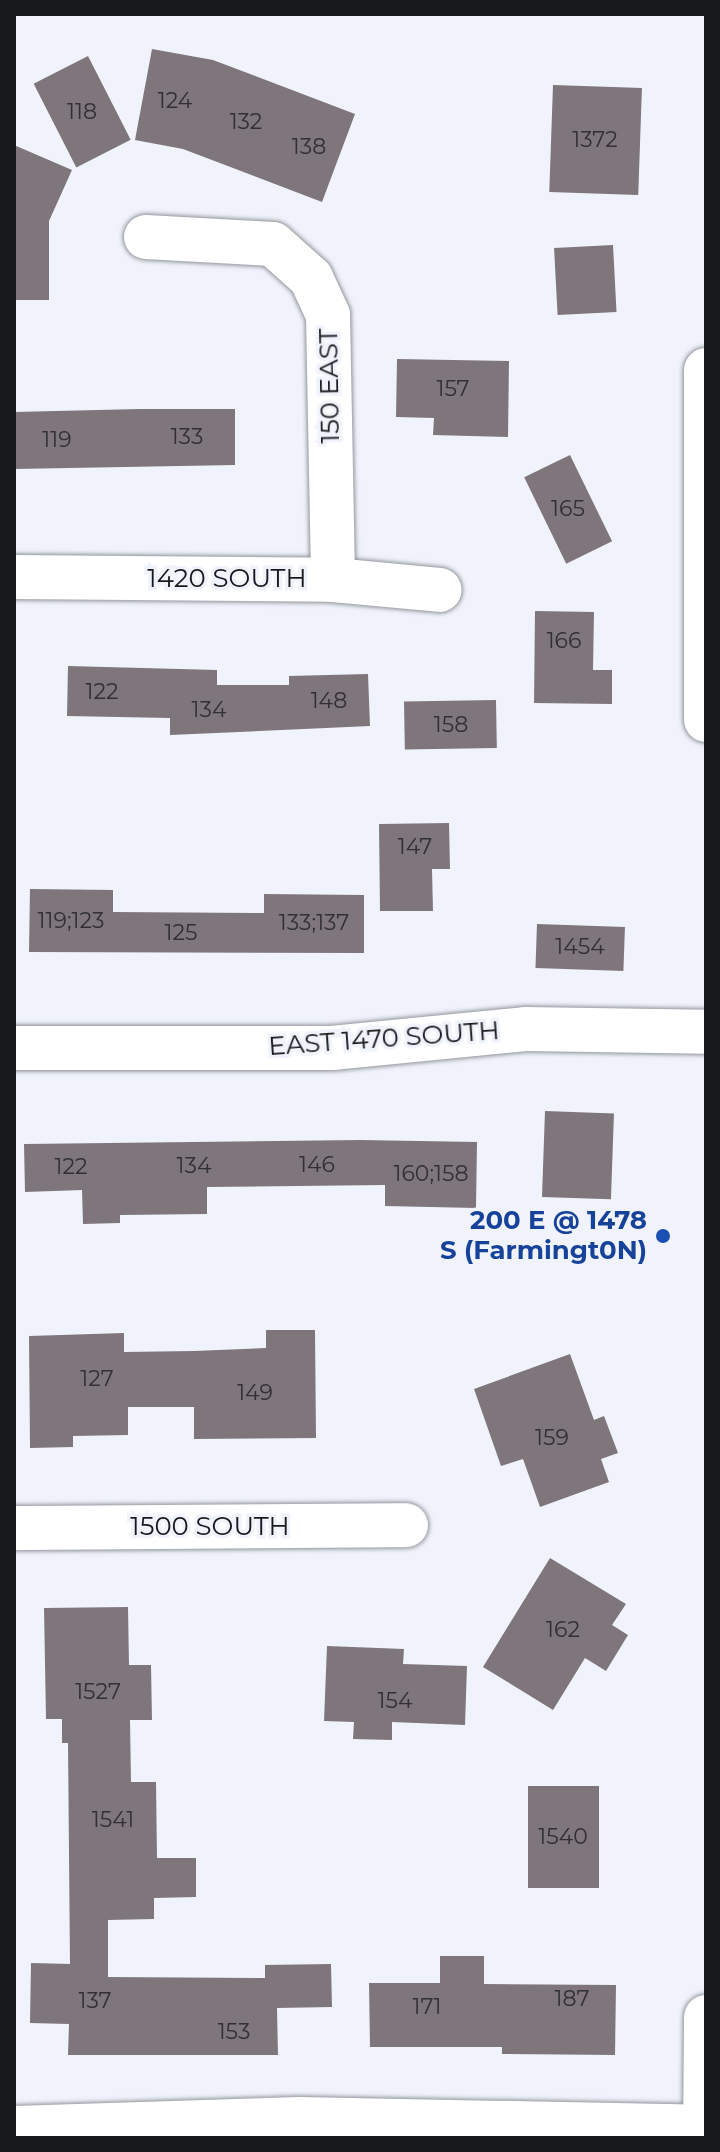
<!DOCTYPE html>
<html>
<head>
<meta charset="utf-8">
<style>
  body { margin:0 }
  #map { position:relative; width:720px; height:2152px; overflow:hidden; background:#f0f3fb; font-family:Montserrat,sans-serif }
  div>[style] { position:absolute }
  .building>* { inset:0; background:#7e767a; transform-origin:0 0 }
  .roads { filter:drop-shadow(0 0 2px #93969d) drop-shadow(0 0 2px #93969d) }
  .minor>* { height:44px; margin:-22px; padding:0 22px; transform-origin:22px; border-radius:22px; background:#fff }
  .major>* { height:44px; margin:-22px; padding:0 22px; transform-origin:22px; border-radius:22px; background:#fff }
  .dots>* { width:22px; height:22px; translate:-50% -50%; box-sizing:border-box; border:4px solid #f0f3fb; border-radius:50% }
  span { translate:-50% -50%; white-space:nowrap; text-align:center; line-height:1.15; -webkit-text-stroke:7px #f0f3fb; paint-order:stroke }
  .number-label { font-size:22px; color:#323034 }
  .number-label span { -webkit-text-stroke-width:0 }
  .street-label { font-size:26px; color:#18191c }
  .transit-label { font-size:26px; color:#164399; font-weight:700 }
  .right { translate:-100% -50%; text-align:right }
  .frame { position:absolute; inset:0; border:16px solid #18191c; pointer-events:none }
</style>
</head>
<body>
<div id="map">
  <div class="building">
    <div style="clip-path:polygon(152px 49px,213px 60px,355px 114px,322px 202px,183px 149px,135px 140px)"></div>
    <div style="left:88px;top:56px;width:94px;height:61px;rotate:63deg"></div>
    <div style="left:553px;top:85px;width:89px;height:107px;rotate:2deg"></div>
    <div style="clip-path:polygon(14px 145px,72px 170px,49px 221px,49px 300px,14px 300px)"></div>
    <div style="left:613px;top:245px;width:67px;height:59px;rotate:87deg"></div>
    <div style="clip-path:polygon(397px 359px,509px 361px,508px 437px,433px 435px,434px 418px,396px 417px)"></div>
    <div style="clip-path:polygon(140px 409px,235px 409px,235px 465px,14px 469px,14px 412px)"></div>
    <div style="left:570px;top:455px;width:96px;height:51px;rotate:64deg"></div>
    <div style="clip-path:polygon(535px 611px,594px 612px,593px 670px,612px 670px,612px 704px,534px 703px)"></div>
    <div style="clip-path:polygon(68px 666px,217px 670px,217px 685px,289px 685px,289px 676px,368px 674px,370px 726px,170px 735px,170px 718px,67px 716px)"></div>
    <div style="left:496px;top:700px;width:48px;height:92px;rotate:89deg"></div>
    <div style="clip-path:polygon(449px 823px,450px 869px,432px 869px,433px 911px,380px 911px,379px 824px)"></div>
    <div style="clip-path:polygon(30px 889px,113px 890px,113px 912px,264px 913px,264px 894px,364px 895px,364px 953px,29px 952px)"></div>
    <div style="left:537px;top:924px;width:88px;height:44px;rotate:2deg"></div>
    <div style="left:545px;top:1111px;width:69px;height:86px;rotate:2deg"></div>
    <div style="clip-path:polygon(360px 1140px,477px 1142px,476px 1208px,385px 1206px,385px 1185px,207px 1187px,207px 1214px,120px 1215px,120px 1223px,83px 1224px,82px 1190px,25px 1192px,24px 1144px)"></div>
    <div style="clip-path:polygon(266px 1330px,315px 1330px,316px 1438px,194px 1439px,194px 1407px,128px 1407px,128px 1435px,73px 1436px,73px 1447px,30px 1448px,29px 1336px,124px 1333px,124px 1352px,194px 1351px,266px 1348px)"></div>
    <div style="clip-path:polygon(570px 1354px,594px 1420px,604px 1416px,618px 1453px,601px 1459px,609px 1482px,540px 1507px,523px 1459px,501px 1466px,474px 1389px)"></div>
    <div style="clip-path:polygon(550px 1558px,626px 1604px,612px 1625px,628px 1635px,606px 1671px,585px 1658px,553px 1710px,483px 1667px)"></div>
    <div style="clip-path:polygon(128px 1607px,129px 1665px,151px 1665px,152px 1720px,130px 1720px,131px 1782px,156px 1782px,157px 1858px,196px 1858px,196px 1897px,154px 1898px,154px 1919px,108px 1920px,108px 1977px,265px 1978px,265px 1965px,331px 1964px,332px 2007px,277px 2008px,278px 2055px,68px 2055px,69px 2024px,30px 2023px,31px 1963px,70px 1964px,68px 1743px,62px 1743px,62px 1719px,46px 1719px,44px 1608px)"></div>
    <div style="clip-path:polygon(327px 1646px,404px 1649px,403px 1664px,467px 1666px,465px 1725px,392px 1722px,392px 1740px,353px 1739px,354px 1722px,324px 1721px)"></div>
    <div style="left:528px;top:1786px;width:71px;height:102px"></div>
    <div style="clip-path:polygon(440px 1956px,484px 1956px,484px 1984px,616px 1985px,615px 2055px,502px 2054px,502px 2047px,370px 2047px,369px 1983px,440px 1983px)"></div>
  </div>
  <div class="roads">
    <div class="minor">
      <div style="left:146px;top:237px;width:127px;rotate:3.2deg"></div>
      <div style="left:273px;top:244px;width:51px;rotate:41.8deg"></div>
      <div style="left:311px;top:278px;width:41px;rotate:65.3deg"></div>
      <div style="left:328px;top:315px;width:265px;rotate:88.9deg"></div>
      <div style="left:14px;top:577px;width:319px;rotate:0.5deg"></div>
      <div style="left:333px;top:580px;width:107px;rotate:5.3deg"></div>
      <div style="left:14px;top:1048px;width:318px"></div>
      <div style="left:332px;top:1048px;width:194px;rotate:-5.6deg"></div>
      <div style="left:525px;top:1029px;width:181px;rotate:0.9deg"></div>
      <div style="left:14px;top:1528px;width:392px;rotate:-0.4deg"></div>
      <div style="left:14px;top:2128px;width:285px;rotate:-1.8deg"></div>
      <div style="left:299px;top:2119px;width:406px;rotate:1.1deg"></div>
    </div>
    <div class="major">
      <div style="left:706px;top:370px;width:350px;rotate:90deg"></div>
      <div style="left:705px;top:2138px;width:121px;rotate:-89.5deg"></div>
    </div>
  </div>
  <div class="dots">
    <div style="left:663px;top:1236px;background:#1a4fb4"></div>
  </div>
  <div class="number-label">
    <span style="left:175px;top:101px">124</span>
    <span style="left:82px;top:112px">118</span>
    <span style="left:246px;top:122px">132</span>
    <span style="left:595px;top:140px">1372</span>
    <span style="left:309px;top:147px">138</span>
    <span style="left:453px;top:389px">157</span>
    <span style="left:187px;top:437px">133</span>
    <span style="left:57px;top:440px">119</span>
    <span style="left:568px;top:509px">165</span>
    <span style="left:564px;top:641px">166</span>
    <span style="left:102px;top:692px">122</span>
    <span style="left:329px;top:701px">148</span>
    <span style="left:209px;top:710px">134</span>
    <span style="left:451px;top:725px">158</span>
    <span style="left:415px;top:847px">147</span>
    <span style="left:71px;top:921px">119;123</span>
    <span style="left:314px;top:923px">133;137</span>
    <span style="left:181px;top:933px">125</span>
    <span style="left:580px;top:947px">1454</span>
    <span style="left:317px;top:1165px">146</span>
    <span style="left:194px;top:1166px">134</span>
    <span style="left:71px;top:1167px">122</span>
    <span style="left:431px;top:1174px">160;158</span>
    <span style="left:97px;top:1379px">127</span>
    <span style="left:255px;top:1393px">149</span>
    <span style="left:552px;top:1438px">159</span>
    <span style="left:563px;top:1630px">162</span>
    <span style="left:98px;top:1692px">1527</span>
    <span style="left:395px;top:1701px">154</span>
    <span style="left:113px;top:1820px">1541</span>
    <span style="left:563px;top:1837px">1540</span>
    <span style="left:572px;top:1999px">187</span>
    <span style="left:95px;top:2001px">137</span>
    <span style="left:427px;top:2007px">171</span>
    <span style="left:234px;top:2032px">153</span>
  </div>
  <div class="street-label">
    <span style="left:330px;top:386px;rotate:-91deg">150 EAST</span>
    <span style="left:227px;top:579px">1420 SOUTH</span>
    <span style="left:384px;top:1039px;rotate:-4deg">EAST 1470 SOUTH</span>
    <span style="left:210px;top:1527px">1500 SOUTH</span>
  </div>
  <div class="transit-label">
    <span class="right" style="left:647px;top:1236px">200 E @ 1478<br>S (Farmingt0N)</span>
  </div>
  <div class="frame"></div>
</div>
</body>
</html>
